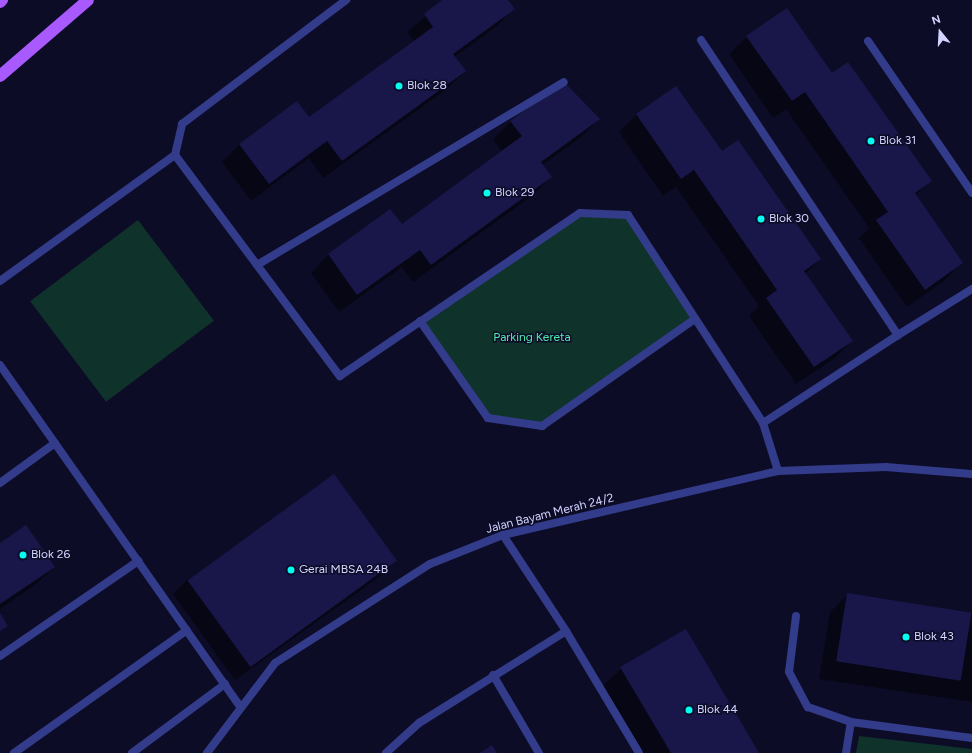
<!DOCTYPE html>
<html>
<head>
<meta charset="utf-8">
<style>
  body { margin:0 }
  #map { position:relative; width:972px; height:753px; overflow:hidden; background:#0d0c27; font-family:Figtree,sans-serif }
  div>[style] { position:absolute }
  .green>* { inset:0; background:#0f322b; transform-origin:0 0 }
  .shadow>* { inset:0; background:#0007 }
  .building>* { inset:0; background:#19174a; transform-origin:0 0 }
  .lane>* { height:8px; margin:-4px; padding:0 4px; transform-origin:4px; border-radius:4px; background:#333c8b }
  .street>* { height:8px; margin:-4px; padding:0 4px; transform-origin:4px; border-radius:4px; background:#333c8b }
  .primary>* { height:12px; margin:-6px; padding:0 6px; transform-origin:6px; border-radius:6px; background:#a95aff }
  .dots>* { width:11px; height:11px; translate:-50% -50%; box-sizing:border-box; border:2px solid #0d0c27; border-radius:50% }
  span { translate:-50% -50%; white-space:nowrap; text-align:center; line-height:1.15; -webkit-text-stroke:3px #0d0c27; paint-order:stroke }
  .poi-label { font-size:12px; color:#d3d4ff }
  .left { translate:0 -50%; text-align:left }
  .park-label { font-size:12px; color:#52ecaf }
  .street-label { font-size:12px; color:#d3d4ff }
  .north { position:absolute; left:920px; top:12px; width:40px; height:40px; -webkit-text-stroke:3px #0d0c27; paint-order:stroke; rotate:342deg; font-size:11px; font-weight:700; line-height:16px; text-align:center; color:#d3d4ff }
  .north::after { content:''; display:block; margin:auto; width:14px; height:18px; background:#d3d4ff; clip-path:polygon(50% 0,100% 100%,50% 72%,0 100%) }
</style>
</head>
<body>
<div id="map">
  <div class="green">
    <div style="clip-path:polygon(580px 213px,628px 215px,695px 319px,542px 426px,488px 418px,420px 321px)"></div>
    <div style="left:138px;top:220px;width:126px;height:135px;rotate:53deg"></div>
    <div style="clip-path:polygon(859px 736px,972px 749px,972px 753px,856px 753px)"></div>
  </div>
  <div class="shadow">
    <div style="clip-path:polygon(444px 0,507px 0,513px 9px,496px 27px,454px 57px,465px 71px,447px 89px,323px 178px,309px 158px,251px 201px,222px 162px,240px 144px,309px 119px,414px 42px,407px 32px)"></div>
    <div style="clip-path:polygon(747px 37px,832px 74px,930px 181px,915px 196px,962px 263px,944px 281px,907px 307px,859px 238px,869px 228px,786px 109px,773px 118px,729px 54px)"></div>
    <div style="clip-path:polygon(636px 115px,721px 152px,820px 259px,805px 274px,852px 341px,834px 359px,796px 384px,749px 316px,759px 306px,676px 187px,663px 196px,619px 132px)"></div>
    <div style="clip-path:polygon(599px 119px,581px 137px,542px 165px,551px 177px,533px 195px,413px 282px,402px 267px,339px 312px,311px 273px,328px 255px,390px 210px,401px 225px,502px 152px,493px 139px,511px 121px)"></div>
    <div style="clip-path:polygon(0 544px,54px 567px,36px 584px,0 609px)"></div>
    <div style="clip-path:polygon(395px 561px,382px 575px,235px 680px,173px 594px,187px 580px)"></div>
    <div style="clip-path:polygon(848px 594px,972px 613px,972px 702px,819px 679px,830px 612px)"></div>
    <div style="clip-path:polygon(621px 668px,758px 753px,643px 753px,603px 686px)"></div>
  </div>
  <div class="building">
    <div style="clip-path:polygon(442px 0,508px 0,515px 9px,453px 54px,466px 71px,342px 161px,327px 141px,269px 184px,239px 144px,297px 101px,309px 117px,433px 27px,424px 14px)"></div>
    <div style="clip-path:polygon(787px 8px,832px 73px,848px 62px,932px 181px,915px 193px,963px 263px,925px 290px,876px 220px,888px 212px,805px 92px,792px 101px,746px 36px)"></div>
    <div style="clip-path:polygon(564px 82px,600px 119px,541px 162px,552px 177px,431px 265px,420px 250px,357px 295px,328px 254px,390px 209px,402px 224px,522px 136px,510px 121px)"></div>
    <div style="clip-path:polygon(676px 86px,722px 151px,738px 140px,821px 259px,804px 271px,853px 341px,814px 367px,766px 298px,777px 290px,694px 170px,681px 179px,636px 114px)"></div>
    <div style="left:334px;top:474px;width:107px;height:181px;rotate:54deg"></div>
    <div style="clip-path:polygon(26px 525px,55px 567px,0 604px,0 543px)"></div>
    <div style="left:847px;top:593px;width:126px;height:69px;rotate:9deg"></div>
    <div style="clip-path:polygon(0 613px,8px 626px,0 631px)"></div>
    <div style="clip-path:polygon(686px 629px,759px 753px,671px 753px,620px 667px)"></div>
    <div style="clip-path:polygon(492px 745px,497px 753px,480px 753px)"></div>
  </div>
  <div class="lane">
    <div style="left:701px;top:40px;width:355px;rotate:56.3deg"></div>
    <div style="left:898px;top:335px;width:87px;rotate:-31.9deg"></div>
    <div style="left:868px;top:41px;width:184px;rotate:55.6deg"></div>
    <div style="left:175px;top:155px;width:276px;rotate:53.3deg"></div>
    <div style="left:340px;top:376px;width:290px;rotate:-34.2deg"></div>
    <div style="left:580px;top:213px;width:48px;rotate:2.4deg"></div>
    <div style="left:628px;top:215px;width:248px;rotate:57deg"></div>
    <div style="left:763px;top:423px;width:50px;rotate:72.6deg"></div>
    <div style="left:257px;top:265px;width:357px;rotate:-30.8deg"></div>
    <div style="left:0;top:281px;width:216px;rotate:-35.8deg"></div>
    <div style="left:175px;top:155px;width:32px;rotate:-77deg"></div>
    <div style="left:182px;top:124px;width:206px;rotate:-37.1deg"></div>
    <div style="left:420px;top:321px;width:118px;rotate:55deg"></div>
    <div style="left:488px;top:418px;width:55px;rotate:8.4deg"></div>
    <div style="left:542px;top:426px;width:187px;rotate:-35deg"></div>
    <div style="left:0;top:365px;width:417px;rotate:54.9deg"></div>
    <div style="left:763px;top:423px;width:161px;rotate:-33.1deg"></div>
    <div style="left:0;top:483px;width:68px;rotate:-36deg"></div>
    <div style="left:503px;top:535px;width:115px;rotate:56.7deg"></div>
    <div style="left:566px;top:631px;width:142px;rotate:59.1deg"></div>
    <div style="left:796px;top:616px;width:56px;rotate:97.1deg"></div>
    <div style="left:789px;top:672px;width:40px;rotate:62deg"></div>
    <div style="left:808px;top:707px;width:46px;rotate:19.2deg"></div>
    <div style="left:851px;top:722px;width:122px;rotate:7.5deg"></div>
    <div style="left:0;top:656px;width:168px;rotate:-34.5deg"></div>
    <div style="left:493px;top:675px;width:91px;rotate:59.5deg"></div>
    <div style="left:14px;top:753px;width:212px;rotate:-35.4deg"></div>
    <div style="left:132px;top:753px;width:116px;rotate:-36.6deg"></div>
    <div style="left:386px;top:753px;width:45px;rotate:-42.3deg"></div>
    <div style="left:419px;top:723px;width:173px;rotate:-32deg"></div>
    <div style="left:846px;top:753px;width:31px;rotate:-81deg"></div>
  </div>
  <div class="street">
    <div style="left:207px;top:753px;width:113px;rotate:-52.9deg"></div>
    <div style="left:275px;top:663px;width:184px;rotate:-32.6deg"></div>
    <div style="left:430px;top:564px;width:79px;rotate:-21.7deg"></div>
    <div style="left:503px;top:535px;width:282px;rotate:-13.1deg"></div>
    <div style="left:778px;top:471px;width:108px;rotate:-2.1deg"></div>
    <div style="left:886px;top:467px;width:86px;rotate:4.7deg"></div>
  </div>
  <div class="primary">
    <div style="left:0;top:2px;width:3px;rotate:-45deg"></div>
    <div style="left:0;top:76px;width:116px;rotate:-40.8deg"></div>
  </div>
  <div class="dots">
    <div style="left:399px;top:86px;background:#00fef2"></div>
    <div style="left:871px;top:141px;background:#00fef2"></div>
    <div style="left:487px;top:193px;background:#00fef2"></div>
    <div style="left:761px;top:219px;background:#00fef2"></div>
    <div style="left:23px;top:555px;background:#00fef2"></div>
    <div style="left:291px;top:570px;background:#00fef2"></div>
    <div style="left:906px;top:637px;background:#00fef2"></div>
    <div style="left:689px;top:710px;background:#00fef2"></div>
  </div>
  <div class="poi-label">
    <span class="left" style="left:407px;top:86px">Blok 28</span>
    <span class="left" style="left:879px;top:141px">Blok 31</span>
    <span class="left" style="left:495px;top:193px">Blok 29</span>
    <span class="left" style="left:769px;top:219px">Blok 30</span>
    <span class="left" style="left:31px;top:555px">Blok 26</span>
    <span class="left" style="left:299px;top:570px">Gerai MBSA 24B</span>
    <span class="left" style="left:914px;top:637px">Blok 43</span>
    <span class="left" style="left:697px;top:710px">Blok 44</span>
  </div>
  <div class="park-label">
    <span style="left:532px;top:338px">Parking Kereta</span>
  </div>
  <div class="street-label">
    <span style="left:550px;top:514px;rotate:-14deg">Jalan Bayam Merah 24/2</span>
  </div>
  <div class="north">N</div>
</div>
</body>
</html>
